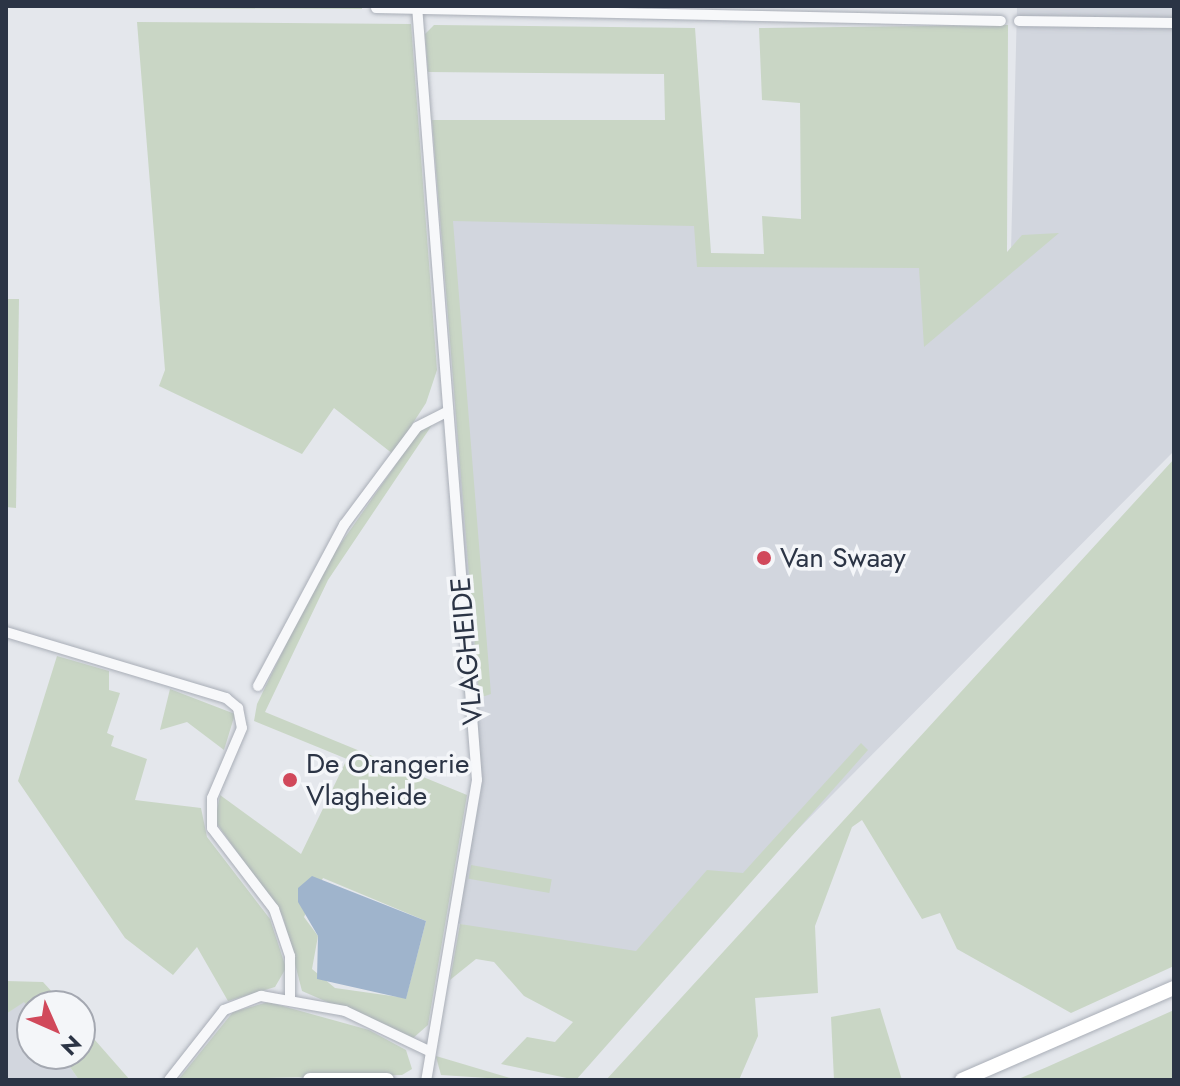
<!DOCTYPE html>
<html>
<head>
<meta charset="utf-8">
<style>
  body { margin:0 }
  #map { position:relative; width:1180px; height:1086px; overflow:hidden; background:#e4e7ec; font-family:Jost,sans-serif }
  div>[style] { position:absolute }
  .built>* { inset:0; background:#d2d6de }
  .green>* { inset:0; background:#c9d6c5; transform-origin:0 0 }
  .water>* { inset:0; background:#9fb4cc }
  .roads { filter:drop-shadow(0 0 2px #a9aeb7) drop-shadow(0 0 2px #a9aeb7) }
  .minor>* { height:10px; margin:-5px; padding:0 5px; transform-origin:5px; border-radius:5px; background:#f7f8fa }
  .secondary>* { height:14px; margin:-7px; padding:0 7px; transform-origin:7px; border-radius:7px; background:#fff }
  .dots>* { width:22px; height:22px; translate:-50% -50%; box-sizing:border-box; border:4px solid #f4f6f9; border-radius:50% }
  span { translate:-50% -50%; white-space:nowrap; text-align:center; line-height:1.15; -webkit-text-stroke:7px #f4f6f9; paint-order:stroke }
  .poi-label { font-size:28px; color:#2b3445 }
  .left { translate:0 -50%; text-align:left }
  .street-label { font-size:28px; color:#2b3445 }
  .frame { position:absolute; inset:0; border:8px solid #2b3445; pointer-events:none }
  .north { position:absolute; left:16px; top:990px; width:80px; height:80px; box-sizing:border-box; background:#f4f6f9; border:2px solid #a4a8b1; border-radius:50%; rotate:135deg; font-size:22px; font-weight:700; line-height:32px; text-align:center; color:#2b3445 }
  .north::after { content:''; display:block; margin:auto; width:28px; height:36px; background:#d1495b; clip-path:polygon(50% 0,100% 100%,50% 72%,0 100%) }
</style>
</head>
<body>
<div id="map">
  <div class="built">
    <div style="clip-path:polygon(1017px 6px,1174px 6px,1174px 451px,656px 972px,456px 923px,481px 791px,442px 214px,701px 221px,704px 261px,924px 264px,940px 323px,1011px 251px)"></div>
    <div style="clip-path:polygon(24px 1001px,32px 1013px,32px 1054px,61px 1054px,79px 1080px,6px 1080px,6px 1014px)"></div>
  </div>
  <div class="green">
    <div style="clip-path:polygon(50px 6px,362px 6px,362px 9px,79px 8px)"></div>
    <div style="clip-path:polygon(137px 22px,411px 24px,437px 370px,426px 403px,393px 454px,334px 408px,302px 454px,159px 386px,165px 370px)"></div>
    <div style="clip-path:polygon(434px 25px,695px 28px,711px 253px,764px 254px,762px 216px,801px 219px,800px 103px,762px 100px,759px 28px,1008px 25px,1007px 252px,1022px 235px,1059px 233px,924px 347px,919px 268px,697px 267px,694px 226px,453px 221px,491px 694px,479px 698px,432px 120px,665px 120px,664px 74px,428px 72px,425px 34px)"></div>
    <div style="clip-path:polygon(6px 299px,19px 299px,16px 508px,6px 507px)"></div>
    <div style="clip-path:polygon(evenodd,432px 425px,328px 580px,265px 712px,467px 795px,428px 1025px,412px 1039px,302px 991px,283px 917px,215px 821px,220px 795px,301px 854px,347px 759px,254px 721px,257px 704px,323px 569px,420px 430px,432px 425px,323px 878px,426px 921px,406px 998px,335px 988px,312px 969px,318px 936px,304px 917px,323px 878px)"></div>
    <div style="clip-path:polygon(1174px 459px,1174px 966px,1071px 1013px,957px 949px,940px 913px,922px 919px,862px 820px,852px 827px,815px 926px,818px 993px,755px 998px,758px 1036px,739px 1080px,606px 1080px)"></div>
    <div style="clip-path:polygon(57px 656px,109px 671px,109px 690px,120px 693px,107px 733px,114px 736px,111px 746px,147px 759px,135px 800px,201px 808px,207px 837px,270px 919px,286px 968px,275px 987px,228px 1001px,197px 947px,173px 975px,125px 938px,18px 781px)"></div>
    <div style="clip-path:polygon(170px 689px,235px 714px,224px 750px,187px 722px,160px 730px)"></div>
    <div style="clip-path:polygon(861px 743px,868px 750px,576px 1080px,501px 1064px,527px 1037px,555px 1042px,573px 1022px,524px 996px,494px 962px,476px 959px,450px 980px,460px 924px,636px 951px,707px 870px,743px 873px)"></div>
    <div style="left:471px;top:865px;width:82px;height:14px;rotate:10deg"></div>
    <div style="clip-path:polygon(6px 981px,43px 982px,65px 1006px,32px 1006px,32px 1013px,24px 1002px,6px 1014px)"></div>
    <div style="clip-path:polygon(268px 1002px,369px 1030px,406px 1050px,412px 1069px,402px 1075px,178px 1080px,233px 1012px)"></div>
    <div style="clip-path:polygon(880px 1008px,902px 1080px,834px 1080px,831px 1017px)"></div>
    <div style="clip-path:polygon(1174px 1010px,1174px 1080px,1016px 1080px,1047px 1067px)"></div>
    <div style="clip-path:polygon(80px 1023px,130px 1080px,79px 1080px,61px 1054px,80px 1054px)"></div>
    <div style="clip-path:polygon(436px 1057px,436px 1056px,517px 1080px,441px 1075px)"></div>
  </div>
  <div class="water">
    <div style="clip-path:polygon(312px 876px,426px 921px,406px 999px,317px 979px,318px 936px,298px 902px,298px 888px)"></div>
  </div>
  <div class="roads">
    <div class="minor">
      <div style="left:417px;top:6px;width:776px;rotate:85.57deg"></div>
      <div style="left:477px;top:780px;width:304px;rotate:99.6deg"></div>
      <div style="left:376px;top:8px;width:625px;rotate:1.19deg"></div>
      <div style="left:1019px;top:21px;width:155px;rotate:0.7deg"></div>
      <div style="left:6px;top:632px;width:230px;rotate:16.7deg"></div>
      <div style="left:226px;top:698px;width:16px;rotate:40deg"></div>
      <div style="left:238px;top:708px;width:20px;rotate:79deg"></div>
      <div style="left:242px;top:728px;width:76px;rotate:113.2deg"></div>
      <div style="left:212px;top:798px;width:30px;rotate:90deg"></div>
      <div style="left:212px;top:828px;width:102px;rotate:52.6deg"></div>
      <div style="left:274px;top:909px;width:50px;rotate:71.2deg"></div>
      <div style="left:290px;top:956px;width:42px;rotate:90deg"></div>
      <div style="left:258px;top:686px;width:183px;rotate:-61.9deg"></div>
      <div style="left:344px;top:525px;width:122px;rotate:-53.3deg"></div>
      <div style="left:417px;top:427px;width:35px;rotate:-27deg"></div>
      <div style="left:169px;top:1080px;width:89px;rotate:-51.8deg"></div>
      <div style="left:224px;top:1010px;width:40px;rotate:-21deg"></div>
      <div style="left:261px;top:996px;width:85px;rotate:10.1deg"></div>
      <div style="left:345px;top:1011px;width:93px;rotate:25.5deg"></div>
    </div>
    <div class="secondary">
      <div style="left:310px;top:1080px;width:77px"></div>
      <div style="left:962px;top:1080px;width:231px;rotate:-23.5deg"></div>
    </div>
  </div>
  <div class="dots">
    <div style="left:764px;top:558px;background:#d1495b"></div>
    <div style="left:290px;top:780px;background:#d1495b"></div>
  </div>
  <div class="poi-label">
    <span class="left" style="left:780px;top:558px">Van Swaay</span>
    <span class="left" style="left:306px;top:780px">De Orangerie<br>Vlagheide</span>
  </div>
  <div class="street-label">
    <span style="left:467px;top:651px;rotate:-95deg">VLAGHEIDE</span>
  </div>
  <div class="frame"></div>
  <div class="north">N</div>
</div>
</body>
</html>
